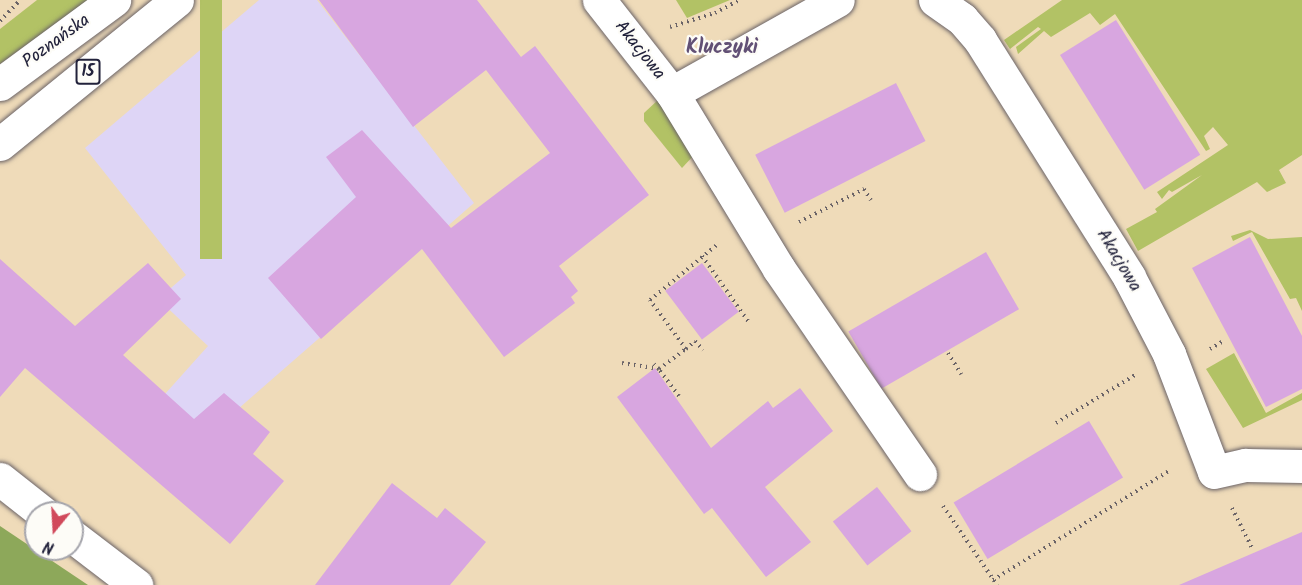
<!DOCTYPE html>
<html>
<head>
<meta charset="utf-8">
<style>
  body { margin:0 }
  #map { position:relative; width:1302px; height:585px; overflow:hidden; background:#efdbb9; font-family:Kalam,sans-serif }
  div>[style] { position:absolute }
  .built>* { inset:0; background:#ded5f6 }
  .green>* { inset:0; background:#b2c265; transform-origin:0 0 }
  .forest>* { inset:0; background:#8da85a }
  .building>* { inset:0; background:#d8a6e0; transform-origin:0 0 }
  .path>* { height:4px; margin-top:-2px; transform-origin:0; background:repeating-linear-gradient(90deg,#6a6367 0 1.5px,transparent 0 6px) }
  .roads { filter:drop-shadow(0 0 2px #6a6367) drop-shadow(0 0 2px #6a6367) }
  .minor>* { height:33px; margin:-16.5px; padding:0 16.5px; transform-origin:16.5px; border-radius:16.5px; background:#fff }
  .major>* { height:33px; margin:-16.5px; padding:0 16.5px; transform-origin:16.5px; border-radius:16.5px; background:#fff }
  span { translate:-50% -50%; white-space:nowrap; text-align:center; line-height:1.15; -webkit-text-stroke:4.5px #fdfcf7; paint-order:stroke }
  .shield-label span { padding:2px 4px; background:#fdfcf7; border:2px solid; border-radius:4px; -webkit-text-stroke-width:0 }
  .shield-label { font-size:16px; color:#22223b; font-weight:700 }
  .street-label { font-size:18px; color:#22223b }
  .neighbourhood-label { font-size:20px; color:#625075; font-weight:700 }
  .north { position:absolute; left:24px; top:501px; width:60px; height:60px; box-sizing:border-box; background:#fdfcf7; border:2px solid #a5a5ac; border-radius:50%; rotate:198deg; font-size:16px; font-weight:700; line-height:24px; text-align:center; color:#22223b }
  .north::after { content:''; display:block; margin:auto; width:21px; height:27px; background:#d1495b; clip-path:polygon(50% 0,100% 100%,50% 72%,0 100%) }
</style>
</head>
<body>
<div id="map">
  <div class="built">
    <div style="clip-path:polygon(259px 0,317px 0,474px 203px,207px 436px,165px 394px,208px 346px,158px 299px,186px 275px,85px 148px)"></div>
  </div>
  <div class="green">
    <div style="clip-path:polygon(37px 0,88px 0,0 64px,0 29px)"></div>
    <div style="left:200px;top:0;width:22px;height:259px"></div>
    <div style="clip-path:polygon(676px 0,730px 0,687px 18px)"></div>
    <div style="clip-path:polygon(1062px 0,1302px 0,1302px 155px,1279px 170px,1286px 183px,1267px 192px,1257px 182px,1138px 251px,1126px 229px,1157px 212px,1155px 209px,1202px 175px,1172px 192px,1169px 190px,1162px 199px,1157px 192px,1228px 145px,1213px 127px,1204px 136px,1210px 149px,1206px 151px,1115px 14px,1100px 25px,1090px 13px,1051px 37px,1044px 31px,1018px 54px,1016px 47px,1041px 29px,1038px 27px,1010px 49px,1004px 40px)"></div>
    <div style="clip-path:polygon(659px 99px,695px 154px,682px 168px,644px 121px,644px 113px)"></div>
    <div style="clip-path:polygon(1250px 230px,1268px 239px,1302px 237px,1302px 311px,1296px 298px,1290px 299px,1252px 232px,1233px 241px,1231px 236px)"></div>
    <div style="clip-path:polygon(1234px 353px,1266px 413px,1302px 393px,1302px 400px,1243px 428px,1206px 369px)"></div>
  </div>
  <div class="forest">
    <div style="clip-path:polygon(0 526px,88px 585px,0 585px)"></div>
  </div>
  <div class="building">
    <div style="clip-path:polygon(319px 0,477px 0,521px 57px,535px 46px,649px 195px,559px 266px,578px 291px,571px 297px,575px 303px,504px 357px,422px 249px,321px 339px,268px 278px,356px 197px,326px 157px,362px 130px,451px 228px,550px 153px,486px 70px,413px 127px)"></div>
    <div style="left:1116px;top:20px;width:159px;height:66px;rotate:58deg"></div>
    <div style="left:896px;top:83px;width:65px;height:158px;rotate:63deg"></div>
    <div style="clip-path:polygon(1250px 237px,1302px 336px,1302px 389px,1266px 407px,1192px 268px)"></div>
    <div style="left:986px;top:252px;width:66px;height:159px;rotate:60deg"></div>
    <div style="clip-path:polygon(0 259px,75px 326px,148px 263px,181px 299px,123px 355px,194px 419px,224px 393px,270px 432px,253px 454px,284px 481px,230px 544px,25px 368px,0 397px)"></div>
    <div style="left:702px;top:263px;width:61px;height:46px;rotate:53deg"></div>
    <div style="clip-path:polygon(655px 368px,711px 448px,768px 401px,773px 408px,800px 388px,833px 431px,765px 487px,811px 542px,766px 577px,712px 508px,704px 514px,617px 397px)"></div>
    <div style="left:1089px;top:421px;width:66px;height:158px;rotate:59deg"></div>
    <div style="clip-path:polygon(392px 483px,437px 518px,445px 508px,486px 542px,450px 585px,315px 585px)"></div>
    <div style="left:877px;top:487px;width:56px;height:56px;rotate:52deg"></div>
    <div style="clip-path:polygon(1302px 532px,1302px 585px,1179px 585px)"></div>
  </div>
  <div class="path">
    <div style="left:0;top:21px;width:29px;rotate:-46deg"></div>
    <div style="left:670px;top:27px;width:47px;rotate:-17.3deg"></div>
    <div style="left:715px;top:13px;width:27px;rotate:-28deg"></div>
    <div style="left:799px;top:222px;width:73px;rotate:-26.9deg"></div>
    <div style="left:864px;top:189px;width:13px;rotate:58deg"></div>
    <div style="left:702px;top:256px;width:80px;rotate:54.7deg"></div>
    <div style="left:686px;top:349px;width:12px;rotate:-42deg"></div>
    <div style="left:695px;top:341px;width:12px;rotate:48deg"></div>
    <div style="left:1210px;top:349px;width:17px;rotate:-31deg"></div>
    <div style="left:948px;top:353px;width:25px;rotate:58deg"></div>
    <div style="left:622px;top:363px;width:37px;rotate:9deg"></div>
    <div style="left:659px;top:369px;width:7px;rotate:-135deg"></div>
    <div style="left:679px;top:396px;width:34px;rotate:-127deg"></div>
    <div style="left:659px;top:369px;width:34px;rotate:-37deg"></div>
    <div style="left:686px;top:349px;width:61px;rotate:-126.3deg"></div>
    <div style="left:650px;top:300px;width:88px;rotate:-39.5deg"></div>
    <div style="left:1056px;top:423px;width:92px;rotate:-31.3deg"></div>
    <div style="left:943px;top:506px;width:96px;rotate:55.6deg"></div>
    <div style="left:1232px;top:508px;width:45px;rotate:63.4deg"></div>
    <div style="left:993px;top:580px;width:207px;rotate:-31.8deg"></div>
  </div>
  <div class="roads">
    <div class="minor">
      <div style="left:599px;top:0;width:118px;rotate:51.9deg"></div>
      <div style="left:672px;top:93px;width:206px;rotate:58.7deg"></div>
      <div style="left:779px;top:269px;width:249px;rotate:55.5deg"></div>
      <div style="left:935px;top:0;width:33px;rotate:35deg"></div>
      <div style="left:962px;top:19px;width:28px;rotate:49deg"></div>
      <div style="left:980px;top:40px;width:280px;rotate:57.8deg"></div>
      <div style="left:1129px;top:277px;width:87px;rotate:62.5deg"></div>
      <div style="left:1169px;top:354px;width:126px;rotate:69.1deg"></div>
      <div style="left:1214px;top:472px;width:32px;rotate:-13deg"></div>
      <div style="left:1245px;top:465px;width:57px;rotate:1deg"></div>
      <div style="left:672px;top:93px;width:190px;rotate:-29.3deg"></div>
      <div style="left:0;top:479px;width:55px;rotate:38.3deg"></div>
      <div style="left:72px;top:536px;width:81px;rotate:37.4deg"></div>
    </div>
    <div class="major">
      <div style="left:0;top:84px;width:142px;rotate:-36.4deg"></div>
      <div style="left:0;top:144px;width:228px;rotate:-39.1deg"></div>
    </div>
  </div>
  <div class="shield-label">
    <span style="left:88px;top:72px">15</span>
  </div>
  <div class="street-label">
    <span style="left:57px;top:42px;rotate:-36deg">Poznańska</span>
    <span style="left:639px;top:51px;rotate:52deg">Akacjowa</span>
    <span style="left:1118px;top:261px;rotate:59deg">Akacjowa</span>
  </div>
  <div class="neighbourhood-label">
    <span style="left:722px;top:48px">Kluczyki</span>
  </div>
  <div class="north">N</div>
</div>
</body>
</html>
